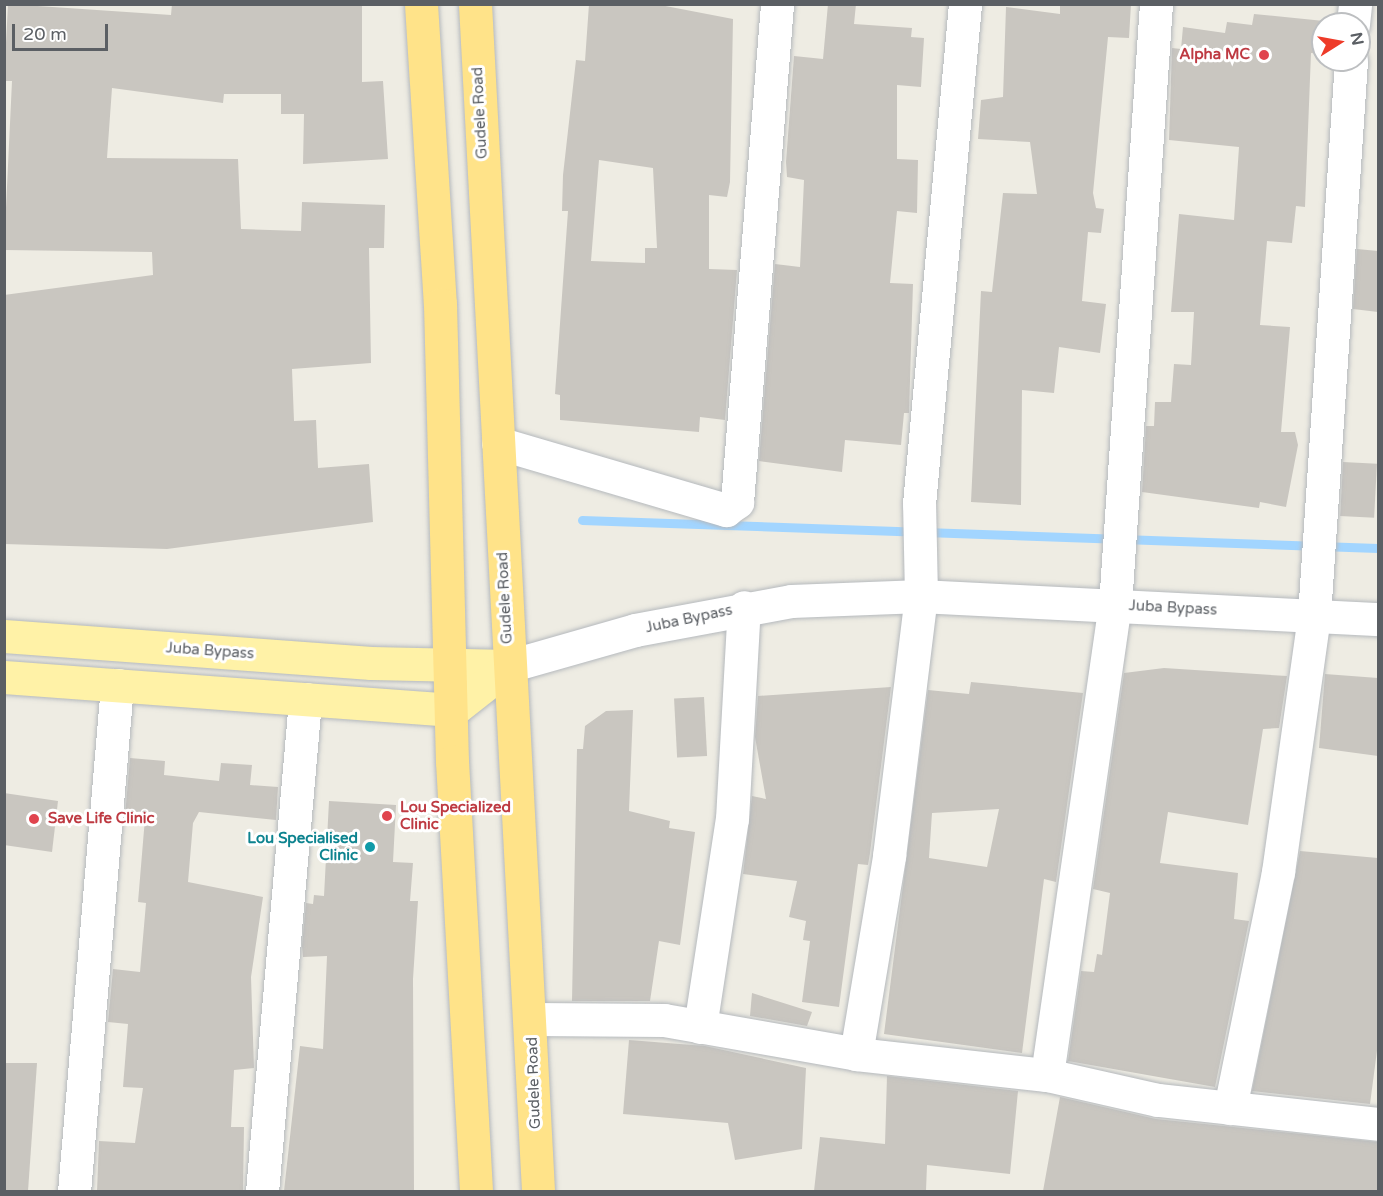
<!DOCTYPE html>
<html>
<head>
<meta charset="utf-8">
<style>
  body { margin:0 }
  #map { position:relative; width:1383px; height:1196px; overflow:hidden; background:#eeece3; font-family:"Varela Round",sans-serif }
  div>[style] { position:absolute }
  .stream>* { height:9px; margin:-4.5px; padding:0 4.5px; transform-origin:4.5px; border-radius:4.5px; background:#a2d5ff }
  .building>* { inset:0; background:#c9c6c0; transform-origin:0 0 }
  .roads { filter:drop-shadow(0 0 2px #b5b9bd) drop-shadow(0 0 2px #b5b9bd) }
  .street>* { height:33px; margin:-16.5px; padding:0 16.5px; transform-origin:16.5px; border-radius:16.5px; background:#fff }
  .secondary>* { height:33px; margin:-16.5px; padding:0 16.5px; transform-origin:16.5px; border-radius:16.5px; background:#fff }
  .primary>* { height:33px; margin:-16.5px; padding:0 16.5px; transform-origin:16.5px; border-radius:16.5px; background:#fff2a7 }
  .highway>* { height:33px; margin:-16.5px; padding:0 16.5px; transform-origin:16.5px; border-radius:16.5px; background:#ffe389 }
  .dots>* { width:16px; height:16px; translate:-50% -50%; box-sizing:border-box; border:3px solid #fff; border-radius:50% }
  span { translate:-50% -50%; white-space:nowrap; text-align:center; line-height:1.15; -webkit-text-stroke:6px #fff; paint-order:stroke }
  .health-label { font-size:15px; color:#be3a42; font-weight:700 }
  .right { translate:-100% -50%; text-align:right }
  .left { translate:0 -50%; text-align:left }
  .street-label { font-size:15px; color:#5b5f64 }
  .culture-label { font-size:15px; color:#0d838f; font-weight:700 }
  .frame { position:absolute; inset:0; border:6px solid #5b5f64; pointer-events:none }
  .north { position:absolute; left:1311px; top:12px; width:60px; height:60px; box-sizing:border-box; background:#fff; border:2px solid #bdbfc1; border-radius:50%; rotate:79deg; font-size:16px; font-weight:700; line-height:24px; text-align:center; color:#5b5f64 }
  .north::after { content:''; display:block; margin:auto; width:21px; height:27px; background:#ee3b29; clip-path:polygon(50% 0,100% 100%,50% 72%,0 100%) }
  .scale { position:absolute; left:12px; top:24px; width:96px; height:27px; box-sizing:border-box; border:3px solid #5b5f64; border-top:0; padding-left:8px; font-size:18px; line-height:21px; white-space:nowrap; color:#5b5f64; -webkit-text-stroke:4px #fff; paint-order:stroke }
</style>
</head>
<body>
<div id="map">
  <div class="stream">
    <div style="left:582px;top:520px;width:796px;rotate:2.01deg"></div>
  </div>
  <div class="building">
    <div style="clip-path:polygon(8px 4px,171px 15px,172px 4px,362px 4px,362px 82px,383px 81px,388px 159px,303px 164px,304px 114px,281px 114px,281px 94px,224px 94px,223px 103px,112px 88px,107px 158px,238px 159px,241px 229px,301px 231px,302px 202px,385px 205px,384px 248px,369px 248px,371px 363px,292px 369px,294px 421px,316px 420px,318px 468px,369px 464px,373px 522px,167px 549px,4px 544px,4px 295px,153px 275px,152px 252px,4px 250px,12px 81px,4px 81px)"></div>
    <div style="clip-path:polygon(evenodd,589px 4px,655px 4px,733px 19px,730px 182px,727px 197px,709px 195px,709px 269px,737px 270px,725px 420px,700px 417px,699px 432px,560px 420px,560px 395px,555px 394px,568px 211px,562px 211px,563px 175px,576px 60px,585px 61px,589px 4px,599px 160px,653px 168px,657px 248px,645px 248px,645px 263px,591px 261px,599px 160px)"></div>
    <div style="clip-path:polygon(828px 4px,856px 4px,854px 24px,912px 28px,911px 37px,924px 38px,921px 87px,897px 85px,897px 159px,918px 160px,917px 213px,897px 211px,890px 283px,913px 284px,909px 413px,904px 413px,901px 445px,845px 440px,842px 472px,759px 461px,775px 264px,800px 267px,804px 180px,787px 177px,786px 162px,794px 56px,823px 59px)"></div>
    <div style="clip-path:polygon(1060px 4px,1131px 4px,1129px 38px,1108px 37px,1093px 193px,1096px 208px,1104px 209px,1101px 233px,1088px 232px,1082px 301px,1106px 304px,1100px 353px,1059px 347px,1054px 393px,1022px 390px,1021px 505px,971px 502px,981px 291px,992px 292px,1003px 193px,1037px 194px,1030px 142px,978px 139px,981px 100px,1003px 97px,1006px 7px,1060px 14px)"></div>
    <div style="clip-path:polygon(1254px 14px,1324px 21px,1321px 54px,1311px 53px,1305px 207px,1296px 206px,1292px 243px,1267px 241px,1260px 325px,1290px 327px,1281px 432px,1295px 432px,1298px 445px,1286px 507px,1260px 502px,1259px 508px,1142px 492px,1146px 426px,1154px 426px,1155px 402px,1171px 402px,1174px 364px,1191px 365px,1194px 312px,1171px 312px,1179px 214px,1234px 220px,1239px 147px,1169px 140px,1172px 48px,1181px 49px,1183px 27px,1225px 33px,1227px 22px,1252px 25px)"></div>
    <div style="clip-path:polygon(1357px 249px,1378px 251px,1378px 312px,1353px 309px)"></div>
    <div style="left:1343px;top:462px;width:34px;height:54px;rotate:3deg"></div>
    <div style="clip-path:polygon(1164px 668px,1287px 676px,1279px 728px,1263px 729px,1248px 825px,1168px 812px,1160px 863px,1238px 873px,1234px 919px,1249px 921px,1215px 1087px,1068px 1061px,1081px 971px,1094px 972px,1097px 954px,1102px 955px,1110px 893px,1093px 889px,1124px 673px)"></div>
    <div style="clip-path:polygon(1325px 674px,1378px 678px,1378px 756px,1319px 748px)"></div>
    <div style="clip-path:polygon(evenodd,971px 682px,1083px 693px,1056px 882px,1044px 879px,1022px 1053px,884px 1034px,928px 690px,969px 694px,971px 682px,999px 809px,987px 867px,929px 858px,932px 813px,999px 809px)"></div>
    <div style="clip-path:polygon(891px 687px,870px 853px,868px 865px,858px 864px,839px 1007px,802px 1002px,810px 941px,803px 940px,806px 921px,789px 917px,797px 881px,743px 874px,752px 796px,766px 799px,755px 737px,758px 696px)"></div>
    <div style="left:704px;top:697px;width:59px;height:30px;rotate:87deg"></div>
    <div style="clip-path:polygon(633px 710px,629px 811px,670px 821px,669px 828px,695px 832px,680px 945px,659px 941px,650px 1001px,572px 1001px,577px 749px,583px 749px,585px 726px,606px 711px)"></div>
    <div style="clip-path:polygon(130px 758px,165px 761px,164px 775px,219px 781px,221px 763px,252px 765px,250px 785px,278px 787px,276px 820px,199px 812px,193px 823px,188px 882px,263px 897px,251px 977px,254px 1068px,234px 1070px,231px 1127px,244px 1127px,243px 1191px,97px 1191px,99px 1141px,135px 1143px,143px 1088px,123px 1087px,128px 1024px,108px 1022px,113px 969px,140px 972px,146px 903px,138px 902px,145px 818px,125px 816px)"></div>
    <div style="clip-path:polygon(4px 793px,58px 801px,52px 852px,4px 845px)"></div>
    <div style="clip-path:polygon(329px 801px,396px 805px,393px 862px,413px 863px,410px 901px,418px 901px,413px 979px,414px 1191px,284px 1191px,300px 1046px,323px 1049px,327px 956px,303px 957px,302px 946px,306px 903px,313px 904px,314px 895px,324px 896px)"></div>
    <div style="clip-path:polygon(1300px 851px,1378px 858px,1378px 1043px,1370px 1104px,1252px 1091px)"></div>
    <div style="clip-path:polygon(752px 993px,812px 1012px,807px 1026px,750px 1016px)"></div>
    <div style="clip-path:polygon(629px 1040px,705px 1046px,806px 1068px,802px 1149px,735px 1160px,728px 1123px,623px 1114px)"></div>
    <div style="clip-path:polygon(4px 1063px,37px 1063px,28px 1191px,4px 1191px)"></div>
    <div style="clip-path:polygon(887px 1076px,1018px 1091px,1010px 1174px,927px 1165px,926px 1191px,814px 1191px,820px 1137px,885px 1144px)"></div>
    <div style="clip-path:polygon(1060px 1097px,1156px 1119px,1378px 1142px,1378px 1191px,1043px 1191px)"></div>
  </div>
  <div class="roads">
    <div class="street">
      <div style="left:1353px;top:24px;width:20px;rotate:-84deg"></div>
      <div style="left:498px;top:443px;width:238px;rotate:16.4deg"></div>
      <div style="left:726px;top:510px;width:14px;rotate:-36deg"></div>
      <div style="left:737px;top:502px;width:500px;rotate:-85.4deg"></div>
      <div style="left:533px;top:1019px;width:131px;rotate:0.4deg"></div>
      <div style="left:664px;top:1020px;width:195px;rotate:10deg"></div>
      <div style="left:856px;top:1054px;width:192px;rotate:6.3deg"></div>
      <div style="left:1047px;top:1075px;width:114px;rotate:12.7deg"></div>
      <div style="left:1158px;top:1100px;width:221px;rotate:6.2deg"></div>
      <div style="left:700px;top:1027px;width:210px;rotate:-81.3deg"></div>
      <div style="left:732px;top:819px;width:212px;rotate:-86.8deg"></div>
      <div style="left:856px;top:1054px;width:201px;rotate:-80.5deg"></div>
      <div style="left:889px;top:856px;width:262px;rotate:-83deg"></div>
      <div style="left:921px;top:596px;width:92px;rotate:-91.2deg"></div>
      <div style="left:919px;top:504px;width:502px;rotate:-84.74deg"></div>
      <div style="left:1047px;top:1075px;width:475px;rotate:-81.8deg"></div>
      <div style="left:1115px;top:605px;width:602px;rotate:-86.1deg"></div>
      <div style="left:1230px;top:1108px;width:241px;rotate:-78.5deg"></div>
      <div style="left:1278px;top:872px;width:259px;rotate:-82deg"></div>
      <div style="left:1314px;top:616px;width:557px;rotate:-86.19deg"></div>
      <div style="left:74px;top:1192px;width:509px;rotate:-85.15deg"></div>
      <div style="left:262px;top:1192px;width:495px;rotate:-85deg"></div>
    </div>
    <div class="secondary">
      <div style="left:509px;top:666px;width:131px;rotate:-15.9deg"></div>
      <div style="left:635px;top:630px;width:159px;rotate:-10.5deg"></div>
      <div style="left:791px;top:601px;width:130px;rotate:-2.2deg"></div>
      <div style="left:921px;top:596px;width:458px;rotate:2.9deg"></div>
    </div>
    <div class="primary">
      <div style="left:4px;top:636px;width:368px;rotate:4.2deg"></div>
      <div style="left:371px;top:663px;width:138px;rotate:1.2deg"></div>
      <div style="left:4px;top:677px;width:450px;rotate:4.2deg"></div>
      <div style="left:453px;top:710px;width:71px;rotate:-38.2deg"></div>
    </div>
    <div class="highway">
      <div style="left:421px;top:4px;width:301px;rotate:86.4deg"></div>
      <div style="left:440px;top:304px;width:457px;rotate:88.5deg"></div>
      <div style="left:452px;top:761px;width:432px;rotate:86.8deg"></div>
      <div style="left:475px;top:4px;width:1190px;rotate:86.96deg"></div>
    </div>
  </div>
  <div class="dots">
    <div style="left:1264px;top:55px;background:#e0444e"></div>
    <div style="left:387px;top:816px;background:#e0444e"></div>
    <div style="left:34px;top:819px;background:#e0444e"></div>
    <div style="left:370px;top:847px;background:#0f9aa8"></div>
  </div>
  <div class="health-label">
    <span class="right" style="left:1250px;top:55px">Alpha MC</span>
    <span class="left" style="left:400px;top:816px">Lou Specialized<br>Clinic</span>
    <span class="left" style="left:48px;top:819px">Save Life Clinic</span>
  </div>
  <div class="street-label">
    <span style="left:480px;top:113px;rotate:-93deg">Gudele Road</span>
    <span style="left:505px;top:598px;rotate:-93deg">Gudele Road</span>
    <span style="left:1173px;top:608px;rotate:3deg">Juba Bypass</span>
    <span style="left:689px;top:619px;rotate:-12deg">Juba Bypass</span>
    <span style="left:210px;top:651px;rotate:4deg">Juba Bypass</span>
    <span style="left:534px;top:1083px;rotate:-92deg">Gudele Road</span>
  </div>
  <div class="culture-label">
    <span class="right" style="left:358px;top:847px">Lou Specialised<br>Clinic</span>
  </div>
  <div class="frame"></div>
  <div class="north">N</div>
  <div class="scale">20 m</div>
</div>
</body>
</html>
